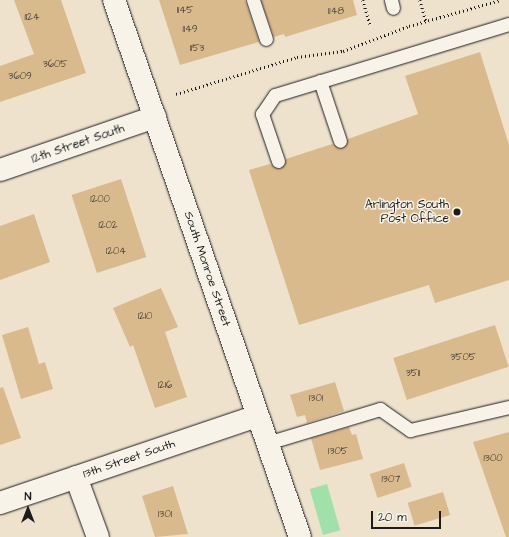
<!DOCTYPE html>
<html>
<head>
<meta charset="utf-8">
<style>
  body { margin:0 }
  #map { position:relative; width:509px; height:537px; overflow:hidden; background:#eee2cd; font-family:"Architects Daughter",sans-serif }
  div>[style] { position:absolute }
  .green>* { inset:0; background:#a0e1aa; transform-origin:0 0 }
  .building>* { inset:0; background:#d9ba8d; transform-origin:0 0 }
  .path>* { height:2.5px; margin-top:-1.25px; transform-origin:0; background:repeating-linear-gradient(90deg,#1c1c1c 0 1px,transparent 0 4px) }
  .roads { filter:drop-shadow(0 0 1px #1c1c1c) drop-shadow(0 0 1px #1c1c1c) }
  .service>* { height:13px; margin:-6.5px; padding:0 6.5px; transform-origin:6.5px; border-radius:6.5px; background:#f7f3e8 }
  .minor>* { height:22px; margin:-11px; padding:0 11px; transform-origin:11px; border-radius:11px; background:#f7f3e8 }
  .dots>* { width:11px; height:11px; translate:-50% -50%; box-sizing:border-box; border:2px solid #f7f3e8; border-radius:50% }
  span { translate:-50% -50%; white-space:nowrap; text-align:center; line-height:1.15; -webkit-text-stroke:3px #f7f3e8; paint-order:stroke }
  .number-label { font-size:10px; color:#4b4438 }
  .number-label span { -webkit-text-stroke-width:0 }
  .street-label { font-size:12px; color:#1c1c1c }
  .poi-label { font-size:12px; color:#1c1c1c }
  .right { translate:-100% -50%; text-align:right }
  .north { position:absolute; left:8px; top:489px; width:40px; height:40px; -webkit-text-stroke:3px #f7f3e8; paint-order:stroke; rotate:0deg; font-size:11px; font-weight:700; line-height:16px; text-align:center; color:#1c1c1c }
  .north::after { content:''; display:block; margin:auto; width:14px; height:18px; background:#1c1c1c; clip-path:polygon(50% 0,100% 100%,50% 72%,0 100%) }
  .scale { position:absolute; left:371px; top:511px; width:70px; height:18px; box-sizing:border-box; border:2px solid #1c1c1c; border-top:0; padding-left:5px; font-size:12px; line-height:14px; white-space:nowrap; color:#1c1c1c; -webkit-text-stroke:3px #f7f3e8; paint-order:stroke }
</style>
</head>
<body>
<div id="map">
  <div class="green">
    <div style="left:327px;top:484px;width:48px;height:18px;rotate:74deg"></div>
  </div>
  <div class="building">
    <div style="clip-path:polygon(14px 0,61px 0,86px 73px,0 102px,0 66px,34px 54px)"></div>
    <div style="clip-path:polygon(159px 0,245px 0,259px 42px,180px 65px)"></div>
    <div style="clip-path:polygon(261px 0,353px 0,357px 15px,285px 37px,284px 34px,274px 37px)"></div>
    <div style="clip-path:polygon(480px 52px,509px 145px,509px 280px,435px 303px,429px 285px,299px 325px,249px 170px,270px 164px,280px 169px,286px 159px,332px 144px,343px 148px,348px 139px,418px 114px,405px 76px)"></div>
    <div style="left:121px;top:179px;width:82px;height:52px;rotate:72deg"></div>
    <div style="clip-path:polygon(34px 214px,50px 262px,0 280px,0 226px)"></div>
    <div style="clip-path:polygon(161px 288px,178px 327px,165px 332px,187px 397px,155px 408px,133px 345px,130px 347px,113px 308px)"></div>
    <div style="left:495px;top:325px;width:44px;height:107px;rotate:72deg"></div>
    <div style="clip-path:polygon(28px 327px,39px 364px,45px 362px,53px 389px,21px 399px,2px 335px)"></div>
    <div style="clip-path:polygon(335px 382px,344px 411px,307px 423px,305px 415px,297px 417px,290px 395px)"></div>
    <div style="clip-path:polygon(3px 387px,21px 438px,0 445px,0 388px)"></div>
    <div style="clip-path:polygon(349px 427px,352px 435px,356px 434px,363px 459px,320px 470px,311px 438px)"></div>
    <div style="clip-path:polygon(509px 432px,509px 537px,506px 537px,473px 442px)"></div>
    <div style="left:404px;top:463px;width:25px;height:36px;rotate:72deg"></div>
    <div style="clip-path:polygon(173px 486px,188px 534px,155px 537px,142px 496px)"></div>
    <div style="left:443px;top:492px;width:24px;height:37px;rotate:73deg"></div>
  </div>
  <div class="path">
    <div style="left:363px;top:0;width:25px;rotate:74deg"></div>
    <div style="left:420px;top:0;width:22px;rotate:74deg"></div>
    <div style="left:176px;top:94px;width:127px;rotate:-17deg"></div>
    <div style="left:297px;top:57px;width:46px;rotate:-7.4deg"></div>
    <div style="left:343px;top:51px;width:71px;rotate:-20.7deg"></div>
    <div style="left:409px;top:26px;width:95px;rotate:-15.9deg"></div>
  </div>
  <div class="roads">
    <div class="service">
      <div style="left:253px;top:0;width:41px;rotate:71.6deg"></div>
      <div style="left:391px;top:0;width:8px;rotate:76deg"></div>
      <div style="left:320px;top:81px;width:63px;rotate:71.6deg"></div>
      <div style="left:278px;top:161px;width:50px;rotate:-108.8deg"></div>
      <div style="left:262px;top:114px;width:23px;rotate:-56deg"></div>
      <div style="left:275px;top:95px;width:245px;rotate:-16.9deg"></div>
      <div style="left:267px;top:443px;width:118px;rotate:-16.7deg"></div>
      <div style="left:380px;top:409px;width:37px;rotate:35deg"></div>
      <div style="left:410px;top:430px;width:102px;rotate:-13.1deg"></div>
    </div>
    <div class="minor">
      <div style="left:114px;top:0;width:568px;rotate:70.9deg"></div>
      <div style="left:0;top:170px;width:164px;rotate:-18.9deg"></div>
      <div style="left:76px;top:477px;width:64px;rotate:69.9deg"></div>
      <div style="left:0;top:503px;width:271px;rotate:-18.7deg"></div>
    </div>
  </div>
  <div class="dots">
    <div style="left:457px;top:212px;background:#1c1c1c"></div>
  </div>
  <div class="number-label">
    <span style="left:185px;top:11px">1145</span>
    <span style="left:336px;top:12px">1148</span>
    <span style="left:32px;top:18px">1124</span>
    <span style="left:190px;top:30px">1149</span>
    <span style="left:197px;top:49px">1153</span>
    <span style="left:55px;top:65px">3605</span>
    <span style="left:20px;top:77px">3609</span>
    <span style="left:100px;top:200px">1200</span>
    <span style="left:108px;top:226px">1202</span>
    <span style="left:116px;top:252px">1204</span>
    <span style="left:145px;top:317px">1210</span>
    <span style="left:463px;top:358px">3505</span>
    <span style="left:413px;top:374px">3511</span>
    <span style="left:165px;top:386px">1216</span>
    <span style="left:316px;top:399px">1301</span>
    <span style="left:338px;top:452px">1305</span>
    <span style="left:493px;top:459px">1300</span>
    <span style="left:391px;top:480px">1307</span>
    <span style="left:165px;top:515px">1301</span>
  </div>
  <div class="street-label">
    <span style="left:78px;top:144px;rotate:-19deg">12th Street South</span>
    <span style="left:207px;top:269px;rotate:71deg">South Monroe Street</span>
    <span style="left:129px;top:459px;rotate:-19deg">13th Street South</span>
  </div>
  <div class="poi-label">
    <span class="right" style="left:449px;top:212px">Arlington South<br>Post Office</span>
  </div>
  <div class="north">N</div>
  <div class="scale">20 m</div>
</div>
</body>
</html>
